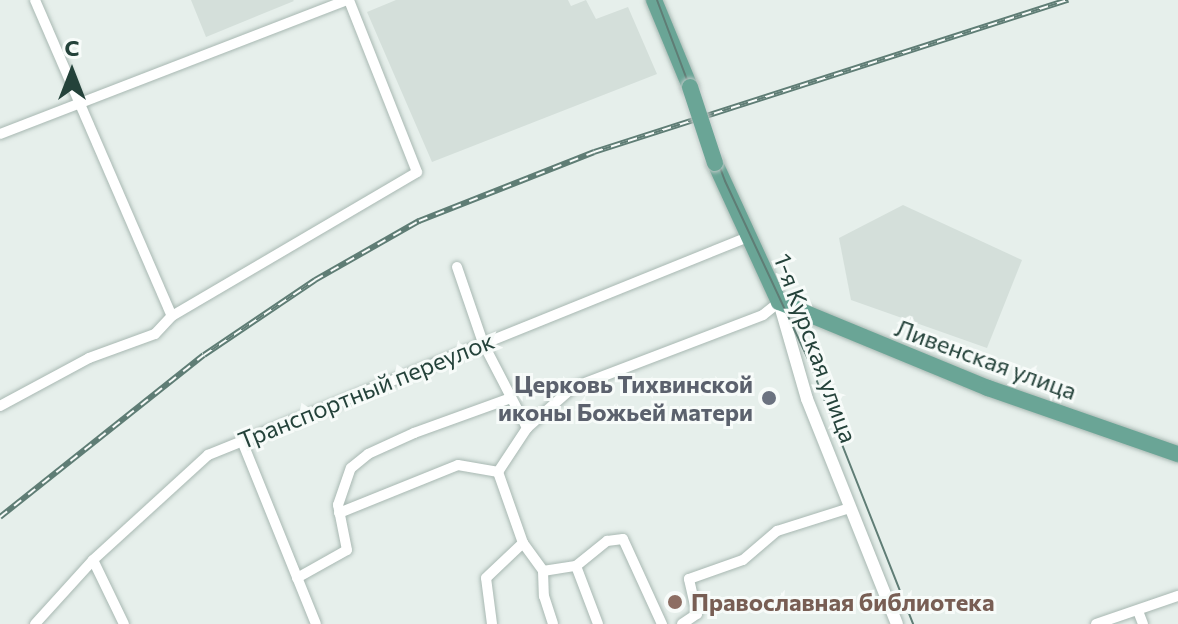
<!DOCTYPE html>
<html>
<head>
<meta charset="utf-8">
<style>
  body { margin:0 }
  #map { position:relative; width:1178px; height:624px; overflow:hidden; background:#e6efeb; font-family:Commissioner,sans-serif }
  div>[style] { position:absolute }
  .built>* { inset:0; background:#d4dfda }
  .roads { filter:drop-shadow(0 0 2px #a8b8b2) drop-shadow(0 0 2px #a8b8b2) }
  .minor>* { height:10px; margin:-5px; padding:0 5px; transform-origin:5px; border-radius:5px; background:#fff }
  .tertiary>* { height:12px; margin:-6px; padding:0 6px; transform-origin:6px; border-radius:6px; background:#fff }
  .primary>* { height:16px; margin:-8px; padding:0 8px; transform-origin:8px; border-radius:8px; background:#6aa596 }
  .tram>* { height:2px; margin:-1px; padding:0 1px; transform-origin:1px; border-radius:1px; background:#5f7d75 }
  .rail>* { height:6px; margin-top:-3px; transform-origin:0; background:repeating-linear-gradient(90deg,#f7fbf9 0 9px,#5f7d75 0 18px); box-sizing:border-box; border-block:2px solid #5f7d75 }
  .bridges { filter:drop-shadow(0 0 2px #c2cac8) drop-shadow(0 0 2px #c2cac8) }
  .primary-bridge>* { height:16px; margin:-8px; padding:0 8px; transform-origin:8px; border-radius:8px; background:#6aa596 }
  .dots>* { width:22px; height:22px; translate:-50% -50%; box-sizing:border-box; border:4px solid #f7fbf9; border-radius:50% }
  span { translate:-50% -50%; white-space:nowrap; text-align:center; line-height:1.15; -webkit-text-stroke:6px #f7fbf9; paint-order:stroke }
  .street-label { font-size:24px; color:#24423a }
  .worship-label { font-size:24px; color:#5b616d; font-weight:700 }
  .right { translate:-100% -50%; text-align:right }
  .education-label { font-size:24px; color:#785e54; font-weight:700 }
  .left { translate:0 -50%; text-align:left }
  .north { position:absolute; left:32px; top:32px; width:80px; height:80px; -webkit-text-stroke:6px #f7fbf9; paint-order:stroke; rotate:0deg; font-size:22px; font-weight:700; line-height:32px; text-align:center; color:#24423a }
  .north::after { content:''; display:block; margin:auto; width:28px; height:36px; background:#24423a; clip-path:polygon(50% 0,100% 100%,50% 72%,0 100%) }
</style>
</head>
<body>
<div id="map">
  <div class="built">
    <div style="clip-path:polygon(191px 0,293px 0,294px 1px,206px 37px)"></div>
    <div style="clip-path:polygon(396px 0,568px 0,571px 6px,586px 0,596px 19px,628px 7px,657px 74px,432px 162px,367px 12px)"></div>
    <div style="clip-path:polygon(903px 205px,1022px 260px,987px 348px,851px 300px,839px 238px)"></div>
  </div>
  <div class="roads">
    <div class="minor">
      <div style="left:35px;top:0;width:344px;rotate:66.6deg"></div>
      <div style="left:0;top:134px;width:373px;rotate:-21.1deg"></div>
      <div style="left:457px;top:267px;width:80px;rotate:71.1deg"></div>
      <div style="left:483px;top:343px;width:96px;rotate:62.6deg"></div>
      <div style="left:0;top:406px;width:101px;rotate:-28.3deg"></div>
      <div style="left:89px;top:358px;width:70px;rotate:-20deg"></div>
      <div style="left:155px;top:334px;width:25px;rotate:-47deg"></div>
      <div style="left:172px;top:316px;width:284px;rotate:-30.4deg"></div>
      <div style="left:417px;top:172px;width:185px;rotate:-111.6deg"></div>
      <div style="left:242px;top:441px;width:197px;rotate:68deg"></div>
      <div style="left:339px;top:513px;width:128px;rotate:-22deg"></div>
      <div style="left:458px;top:465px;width:41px;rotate:9.9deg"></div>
      <div style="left:498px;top:472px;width:53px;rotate:-56.6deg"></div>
      <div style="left:527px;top:428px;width:60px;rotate:-41.6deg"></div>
      <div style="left:572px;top:388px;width:204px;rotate:-20.9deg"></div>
      <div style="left:763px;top:315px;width:21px;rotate:-39deg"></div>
      <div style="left:523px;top:543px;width:34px;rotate:54deg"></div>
      <div style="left:543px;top:571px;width:33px;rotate:-9deg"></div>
      <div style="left:576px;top:566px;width:62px;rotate:69.2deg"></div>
      <div style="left:93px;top:560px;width:71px;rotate:64.2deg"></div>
      <div style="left:576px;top:566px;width:40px;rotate:-39deg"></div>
      <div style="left:607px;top:541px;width:16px;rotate:-7deg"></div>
      <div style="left:623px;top:539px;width:94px;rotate:65.4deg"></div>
      <div style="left:543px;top:571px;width:25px;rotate:88deg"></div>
      <div style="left:544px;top:596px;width:29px;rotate:72deg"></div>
      <div style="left:297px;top:578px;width:57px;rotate:-29.2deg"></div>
      <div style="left:347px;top:550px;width:46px;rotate:-101.3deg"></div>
      <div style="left:338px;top:505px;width:39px;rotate:-71deg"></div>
      <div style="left:351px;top:468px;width:22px;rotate:-39deg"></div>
      <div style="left:368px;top:454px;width:51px;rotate:-24.5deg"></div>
      <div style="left:414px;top:433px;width:100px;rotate:-19.9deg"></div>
      <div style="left:1138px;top:611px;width:14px;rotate:69deg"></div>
      <div style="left:35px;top:624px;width:86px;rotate:-47.8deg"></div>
      <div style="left:93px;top:560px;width:156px;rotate:-42.4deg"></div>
      <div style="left:208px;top:455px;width:582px;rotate:-21.98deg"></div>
      <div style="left:492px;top:624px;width:46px;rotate:-97.4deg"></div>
      <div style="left:486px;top:578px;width:51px;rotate:-43.4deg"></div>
      <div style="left:523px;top:543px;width:75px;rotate:-109.4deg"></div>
      <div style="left:682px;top:624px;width:18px;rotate:-34deg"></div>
      <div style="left:697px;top:614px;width:36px;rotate:-103deg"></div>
      <div style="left:689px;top:579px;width:57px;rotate:-19.4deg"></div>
      <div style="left:743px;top:560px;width:45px;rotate:-40.5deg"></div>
      <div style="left:777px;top:531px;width:77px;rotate:-17.5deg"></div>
      <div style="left:1096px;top:624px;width:87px;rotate:-18.9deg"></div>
    </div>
    <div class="tertiary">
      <div style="left:779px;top:302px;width:101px;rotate:73.9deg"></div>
      <div style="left:807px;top:399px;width:242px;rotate:68.2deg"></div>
    </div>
    <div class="primary">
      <div style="left:654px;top:0;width:94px;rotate:67.5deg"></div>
      <div style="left:715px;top:163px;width:153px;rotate:65.3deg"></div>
      <div style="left:779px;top:302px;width:226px;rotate:22.4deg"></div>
      <div style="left:988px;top:388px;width:201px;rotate:19.2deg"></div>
    </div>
  </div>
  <div class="tram">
    <div style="left:657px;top:0;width:193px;rotate:69.4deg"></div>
    <div style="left:725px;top:181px;width:199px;rotate:65deg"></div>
    <div style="left:809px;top:361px;width:283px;rotate:68.4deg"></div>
  </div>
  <div class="rail">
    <div style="left:0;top:517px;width:260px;rotate:-38.5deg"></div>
    <div style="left:204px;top:355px;width:134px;rotate:-34deg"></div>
    <div style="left:315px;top:280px;width:120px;rotate:-29.6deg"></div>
    <div style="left:419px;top:221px;width:188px;rotate:-21.5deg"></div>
    <div style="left:594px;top:152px;width:498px;rotate:-17.8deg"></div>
  </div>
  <div class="bridges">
    <div class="primary-bridge">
      <div style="left:690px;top:87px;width:80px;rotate:71.8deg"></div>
    </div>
  </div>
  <div class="dots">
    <div style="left:769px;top:398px;background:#6b7280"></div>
    <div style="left:675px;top:602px;background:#8d6e63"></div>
  </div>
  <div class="street-label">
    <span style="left:816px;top:348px;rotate:70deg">1-я Курская улица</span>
    <span style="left:986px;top:359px;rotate:20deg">Ливенская улица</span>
    <span style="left:366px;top:390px;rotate:-22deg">Транспортный переулок</span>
  </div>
  <div class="worship-label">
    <span class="right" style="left:753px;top:398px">Церковь Тихвинской<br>иконы Божьей матери</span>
  </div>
  <div class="education-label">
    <span class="left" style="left:691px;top:602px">Православная библиотека</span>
  </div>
  <div class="north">С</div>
</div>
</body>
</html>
